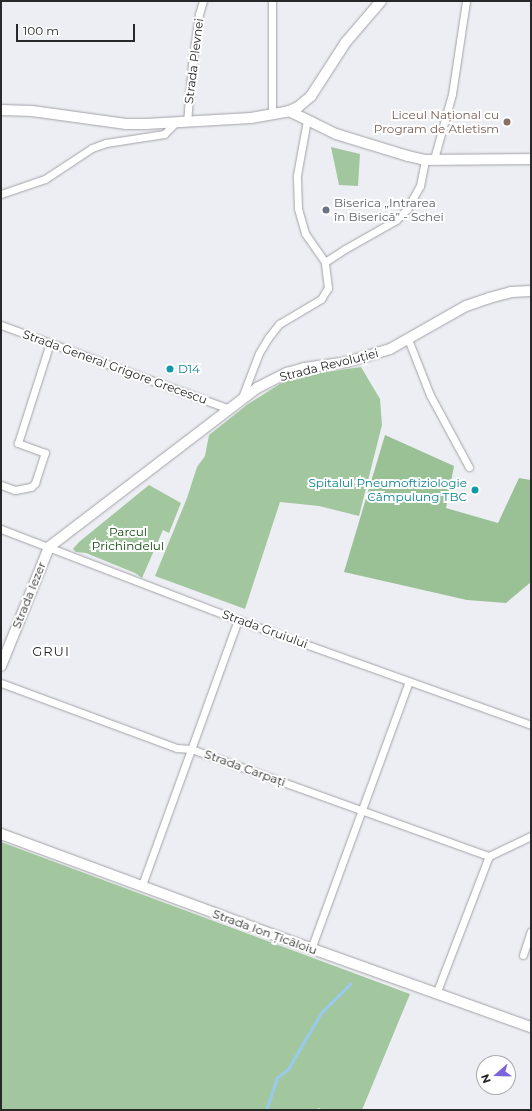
<!DOCTYPE html>
<html>
<head>
<meta charset="utf-8">
<style>
  body { margin:0 }
  #map { position:relative; width:532px; height:1111px; overflow:hidden; background:#edeef3; font-family:Montserrat,sans-serif }
  div>[style] { position:absolute }
  .green>* { inset:0; background:#a2c79e }
  .forest>* { inset:0; background:#9ac096 }
  .stream>* { height:2.5px; margin:-1.25px; padding:0 1.25px; transform-origin:1.25px; border-radius:1.25px; background:#9ac9ee }
  .roads { filter:drop-shadow(0 0 1px #a1a2a7) drop-shadow(0 0 1px #a1a2a7) }
  .street>* { height:7px; margin:-3.5px; padding:0 3.5px; transform-origin:3.5px; border-radius:3.5px; background:#fff }
  .secondary>* { height:10px; margin:-5px; padding:0 5px; transform-origin:5px; border-radius:5px; background:#fff }
  .dots>* { width:11px; height:11px; translate:-50% -50%; box-sizing:border-box; border:2px solid #fff; border-radius:50% }
  span { translate:-50% -50%; white-space:nowrap; text-align:center; line-height:1.15; -webkit-text-stroke:4px #fff; paint-order:stroke }
  .street-label { font-size:12px; color:#28282a }
  .education-label { font-size:12px; color:#785e54 }
  .right { translate:-100% -50%; text-align:right }
  .worship-label { font-size:12px; color:#5b616d }
  .left { translate:0 -50%; text-align:left }
  .culture-label { font-size:12px; color:#0d838f }
  .park-label { font-size:12px; color:#12460e }
  .neighbourhood-label { font-size:13px; color:#28282a; letter-spacing:1px }
  .frame { position:absolute; inset:0; border:2px solid #28282a; pointer-events:none }
  .north { position:absolute; left:476px; top:1055px; width:40px; height:40px; box-sizing:border-box; background:#fff; border:1px solid #a9a9aa; border-radius:50%; rotate:250deg; font-size:11px; font-weight:700; line-height:16px; text-align:center; color:#28282a }
  .north::after { content:''; display:block; margin:auto; width:14px; height:18px; background:#7e61dc; clip-path:polygon(50% 0,100% 100%,50% 72%,0 100%) }
  .scale { position:absolute; left:16px; top:24px; width:119px; height:18px; box-sizing:border-box; border:2px solid #28282a; border-top:0; padding-left:5px; font-size:12px; line-height:14px; white-space:nowrap; color:#28282a; -webkit-text-stroke:3px #fff; paint-order:stroke }
</style>
</head>
<body>
<div id="map">
  <div class="green">
    <div style="clip-path:polygon(331px 147px,360px 154px,358px 186px,339px 185px)"></div>
    <div style="clip-path:polygon(361px 367px,380px 399px,382px 425px,359px 516px,319px 506px,280px 502px,245px 609px,155px 576px,187px 498px,197px 467px,205px 456px,209px 435px,248px 404px,291px 377px)"></div>
    <div style="clip-path:polygon(149px 485px,181px 503px,169px 533px,163px 530px,142px 578px,135px 573px,86px 553px,76px 552px,73px 549px,79px 542px)"></div>
    <div style="clip-path:polygon(1px 842px,410px 994px,362px 1110px,324px 1110px,318px 1108px,317px 1110px,1px 1110px)"></div>
  </div>
  <div class="forest">
    <div style="clip-path:polygon(385px 435px,454px 466px,446px 508px,498px 523px,519px 478px,531px 480px,531px 582px,506px 603px,467px 600px,344px 572px)"></div>
  </div>
  <div class="stream">
    <div style="left:266px;top:1110px;width:34px;rotate:-71deg"></div>
    <div style="left:277px;top:1078px;width:14px;rotate:-39deg"></div>
    <div style="left:288px;top:1069px;width:65px;rotate:-59.5deg"></div>
    <div style="left:321px;top:1013px;width:41px;rotate:-45deg"></div>
  </div>
  <div class="roads">
    <div class="street">
      <div style="left:272px;top:1px;width:114px;rotate:90deg"></div>
      <div style="left:187px;top:122px;width:58px;rotate:-85.1deg"></div>
      <div style="left:192px;top:64px;width:50px;rotate:-82deg"></div>
      <div style="left:199px;top:14px;width:14px;rotate:-73deg"></div>
      <div style="left:434px;top:159px;width:67px;rotate:-74.5deg"></div>
      <div style="left:452px;top:94px;width:94px;rotate:-81.4deg"></div>
      <div style="left:1px;top:194px;width:46px;rotate:-18.8deg"></div>
      <div style="left:45px;top:179px;width:56px;rotate:-33.4deg"></div>
      <div style="left:92px;top:148px;width:15px;rotate:-20deg"></div>
      <div style="left:106px;top:143px;width:59px;rotate:-8.8deg"></div>
      <div style="left:164px;top:134px;width:16px;rotate:-45deg"></div>
      <div style="left:325px;top:262px;width:24px;rotate:-33deg"></div>
      <div style="left:345px;top:249px;width:59px;rotate:-29.6deg"></div>
      <div style="left:396px;top:220px;width:16px;rotate:-45deg"></div>
      <div style="left:407px;top:209px;width:26px;rotate:-61deg"></div>
      <div style="left:420px;top:186px;width:26px;rotate:-79deg"></div>
      <div style="left:1px;top:325px;width:243px;rotate:20.2deg"></div>
      <div style="left:408px;top:339px;width:60px;rotate:68.6deg"></div>
      <div style="left:430px;top:395px;width:82px;rotate:61.6deg"></div>
      <div style="left:241px;top:400px;width:50px;rotate:-69deg"></div>
      <div style="left:259px;top:353px;width:17px;rotate:-59deg"></div>
      <div style="left:268px;top:338px;width:18px;rotate:-52deg"></div>
      <div style="left:279px;top:324px;width:49px;rotate:-30.8deg"></div>
      <div style="left:321px;top:299px;width:13px;rotate:-58deg"></div>
      <div style="left:328px;top:288px;width:26px;rotate:-97deg"></div>
      <div style="left:325px;top:262px;width:35px;rotate:-125deg"></div>
      <div style="left:305px;top:233px;width:26px;rotate:-106deg"></div>
      <div style="left:298px;top:208px;width:33px;rotate:-92deg"></div>
      <div style="left:297px;top:175px;width:56px;rotate:-79.7deg"></div>
      <div style="left:1px;top:485px;width:15px;rotate:20deg"></div>
      <div style="left:15px;top:490px;width:16px;rotate:-11deg"></div>
      <div style="left:31px;top:487px;width:6px;rotate:-45deg"></div>
      <div style="left:35px;top:483px;width:32px;rotate:-72deg"></div>
      <div style="left:45px;top:453px;width:29px;rotate:-160deg"></div>
      <div style="left:18px;top:443px;width:105px;rotate:-72.3deg"></div>
      <div style="left:1px;top:529px;width:254px;rotate:21deg"></div>
      <div style="left:238px;top:620px;width:311px;rotate:19.7deg"></div>
      <div style="left:1px;top:683px;width:188px;rotate:20.3deg"></div>
      <div style="left:177px;top:748px;width:14px;rotate:4deg"></div>
      <div style="left:191px;top:749px;width:317px;rotate:19.8deg"></div>
      <div style="left:142px;top:885px;width:282px;rotate:-70.1deg"></div>
      <div style="left:311px;top:949px;width:285px;rotate:-69.9deg"></div>
      <div style="left:523px;top:955px;width:25px;rotate:-72deg"></div>
      <div style="left:436px;top:994px;width:148px;rotate:-69deg"></div>
      <div style="left:489px;top:856px;width:47px;rotate:-25.5deg"></div>
    </div>
    <div class="secondary">
      <div style="left:1px;top:110px;width:31px;rotate:2deg"></div>
      <div style="left:32px;top:111px;width:95px;rotate:7.9deg"></div>
      <div style="left:126px;top:124px;width:20px"></div>
      <div style="left:146px;top:124px;width:105px;rotate:-3.3deg"></div>
      <div style="left:251px;top:118px;width:39px;rotate:-10deg"></div>
      <div style="left:289px;top:111px;width:10px;rotate:-24deg"></div>
      <div style="left:298px;top:107px;width:17px;rotate:-40deg"></div>
      <div style="left:311px;top:96px;width:64px;rotate:-57.1deg"></div>
      <div style="left:346px;top:42px;width:54px;rotate:-49.5deg"></div>
      <div style="left:289px;top:111px;width:52px;rotate:26.1deg"></div>
      <div style="left:336px;top:134px;width:75px;rotate:17deg"></div>
      <div style="left:408px;top:156px;width:17px;rotate:13deg"></div>
      <div style="left:425px;top:160px;width:106px;rotate:-0.5deg"></div>
      <div style="left:1px;top:666px;width:128px;rotate:-68deg"></div>
      <div style="left:49px;top:547px;width:262px;rotate:-37.4deg"></div>
      <div style="left:257px;top:388px;width:34px;rotate:-27deg"></div>
      <div style="left:287px;top:373px;width:18px;rotate:-16deg"></div>
      <div style="left:304px;top:368px;width:43px;rotate:-7.9deg"></div>
      <div style="left:347px;top:362px;width:45px;rotate:-16.8deg"></div>
      <div style="left:390px;top:349px;width:87px;rotate:-29.5deg"></div>
      <div style="left:466px;top:306px;width:24px;rotate:-19deg"></div>
      <div style="left:489px;top:298px;width:23px;rotate:-15deg"></div>
      <div style="left:511px;top:292px;width:20px;rotate:-3deg"></div>
      <div style="left:1px;top:834px;width:296px;rotate:20.3deg"></div>
      <div style="left:279px;top:937px;width:268px;rotate:19.7deg"></div>
    </div>
  </div>
  <div class="dots">
    <div style="left:507px;top:122px;background:#8d6e63"></div>
    <div style="left:326px;top:210px;background:#6b7280"></div>
    <div style="left:170px;top:369px;background:#0f9aa8"></div>
    <div style="left:475px;top:490px;background:#0f9aa8"></div>
  </div>
  <div class="street-label">
    <span style="left:194px;top:61px;rotate:-83deg">Strada Plevnei</span>
    <span style="left:329px;top:365px;rotate:-14deg">Strada Revoluției</span>
    <span style="left:115px;top:367px;rotate:20deg">Strada General Grigore Grecescu</span>
    <span style="left:29px;top:595px;rotate:-68deg">Strada Iezer</span>
    <span style="left:265px;top:629px;rotate:20deg">Strada Gruiului</span>
    <span style="left:245px;top:768px;rotate:20deg">Strada Carpați</span>
    <span style="left:265px;top:932px;rotate:20deg">Strada Ion Țicăloiu</span>
  </div>
  <div class="education-label">
    <span class="right" style="left:499px;top:122px">Liceul Național cu<br>Program de Atletism</span>
  </div>
  <div class="worship-label">
    <span class="left" style="left:334px;top:210px">Biserica „Intrarea<br>în Biserică” - Schei</span>
  </div>
  <div class="culture-label">
    <span class="left" style="left:178px;top:369px">D14</span>
    <span class="right" style="left:467px;top:490px">Spitalul Pneumoftiziologie<br>Câmpulung TBC</span>
  </div>
  <div class="park-label">
    <span style="left:128px;top:539px">Parcul<br>Prichindelul</span>
  </div>
  <div class="neighbourhood-label">
    <span style="left:51px;top:651px">GRUI</span>
  </div>
  <div class="frame"></div>
  <div class="north">N</div>
  <div class="scale">100 m</div>
</div>
</body>
</html>
